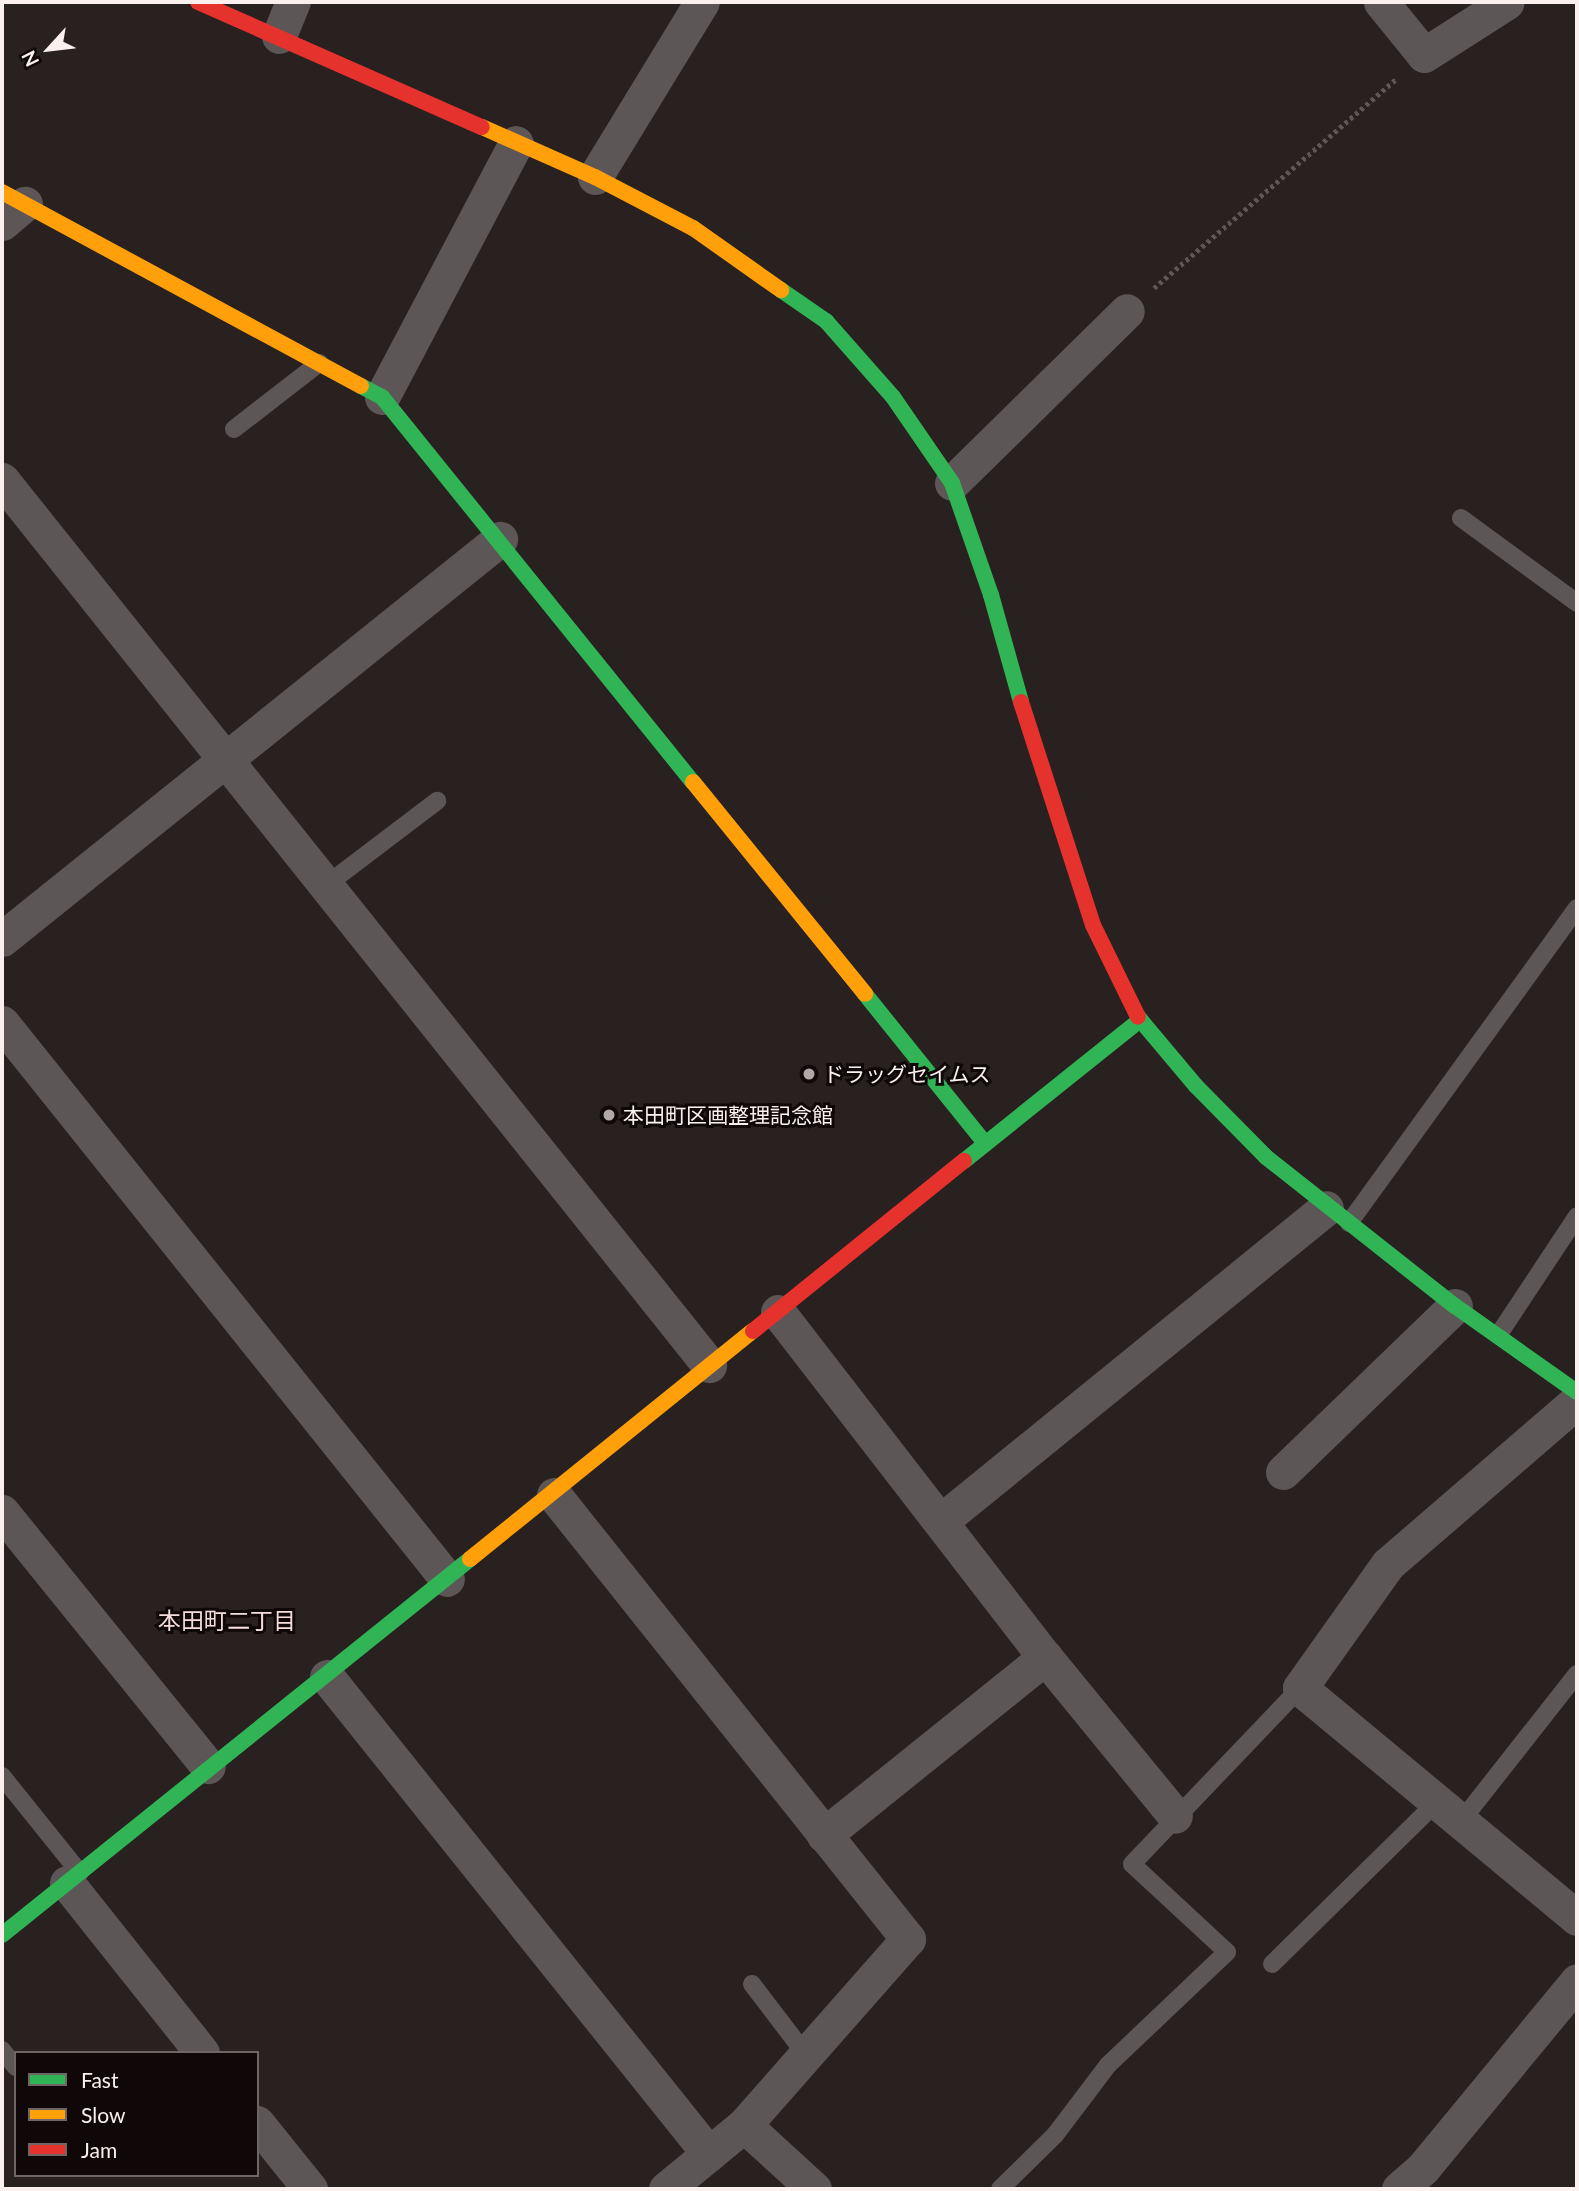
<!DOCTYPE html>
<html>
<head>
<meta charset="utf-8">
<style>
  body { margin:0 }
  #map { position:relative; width:1579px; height:2191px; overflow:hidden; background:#292020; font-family:Lato,"Noto Sans JP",sans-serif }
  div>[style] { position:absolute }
  .path>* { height:4.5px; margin-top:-2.25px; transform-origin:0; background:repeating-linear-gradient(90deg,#5e5757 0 3.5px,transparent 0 7px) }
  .lane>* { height:18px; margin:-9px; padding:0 9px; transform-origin:9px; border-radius:9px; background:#5d5656 }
  .street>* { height:35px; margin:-17.5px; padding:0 17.5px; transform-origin:17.5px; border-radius:17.5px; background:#5d5656 }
  .fast>* { height:16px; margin:-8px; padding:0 8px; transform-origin:8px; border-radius:8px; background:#30b455 }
  .slow>* { height:16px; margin:-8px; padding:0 8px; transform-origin:8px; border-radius:8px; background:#ff9f0a }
  .jam>* { height:16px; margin:-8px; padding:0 8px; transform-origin:8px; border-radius:8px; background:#e5322d }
  .dots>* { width:19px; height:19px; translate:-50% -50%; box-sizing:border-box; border:4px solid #100808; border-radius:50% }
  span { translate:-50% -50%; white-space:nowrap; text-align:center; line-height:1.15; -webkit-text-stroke:6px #100808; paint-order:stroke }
  .poi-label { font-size:21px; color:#fcf0ef }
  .left { translate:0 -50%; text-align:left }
  .neighbourhood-label { font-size:23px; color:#f4dcdb }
  .frame { position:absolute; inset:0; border:4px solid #fcf0ef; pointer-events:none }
  .legend { position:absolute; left:14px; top:2051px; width:245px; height:126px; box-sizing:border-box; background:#100808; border:2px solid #6e6564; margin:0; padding:9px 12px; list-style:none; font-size:21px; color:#fcf0ef }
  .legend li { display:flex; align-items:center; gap:14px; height:35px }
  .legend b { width:35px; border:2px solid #6e6564 }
  .north { position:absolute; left:14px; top:14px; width:70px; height:70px; -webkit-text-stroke:5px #100808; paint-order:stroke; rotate:243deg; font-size:19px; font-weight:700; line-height:28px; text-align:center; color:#fcf0ef }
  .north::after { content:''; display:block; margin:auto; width:24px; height:32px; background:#fcf0ef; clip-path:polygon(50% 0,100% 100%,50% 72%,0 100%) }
</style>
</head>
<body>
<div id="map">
  <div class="path">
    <div style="left:1154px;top:288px;width:321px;rotate:-40.8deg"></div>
  </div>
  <div class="lane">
    <div style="left:234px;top:429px;width:108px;rotate:-37.8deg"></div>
    <div style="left:1461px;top:518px;width:144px;rotate:36.2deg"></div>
    <div style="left:325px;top:886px;width:141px;rotate:-37.2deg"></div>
    <div style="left:1349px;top:1223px;width:389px;rotate:-54.1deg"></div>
    <div style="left:1499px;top:1334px;width:141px;rotate:-56.5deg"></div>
    <div style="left:2px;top:1776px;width:124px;rotate:51.2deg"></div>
    <div style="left:1462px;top:1820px;width:186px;rotate:-51.8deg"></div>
    <div style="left:1272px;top:1964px;width:233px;rotate:-44.5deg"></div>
    <div style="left:752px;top:1984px;width:89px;rotate:52.7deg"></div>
    <div style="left:2px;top:2050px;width:22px;rotate:51deg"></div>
    <div style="left:1000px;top:2189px;width:77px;rotate:-44.5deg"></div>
    <div style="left:1055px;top:2135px;width:88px;rotate:-52.9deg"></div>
    <div style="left:1108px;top:2065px;width:164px;rotate:-43.5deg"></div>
    <div style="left:1227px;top:1952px;width:129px;rotate:-137.2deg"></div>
    <div style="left:1132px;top:1864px;width:243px;rotate:-46.3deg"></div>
  </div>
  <div class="street">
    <div style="left:1381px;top:2px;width:68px;rotate:50.9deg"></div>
    <div style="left:1424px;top:55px;width:98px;rotate:-32.6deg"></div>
    <div style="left:279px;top:36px;width:37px;rotate:-68deg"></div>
    <div style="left:595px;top:177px;width:205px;rotate:-58.6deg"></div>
    <div style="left:2px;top:223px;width:30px;rotate:-40deg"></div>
    <div style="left:382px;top:397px;width:287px;rotate:-62.2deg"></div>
    <div style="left:2px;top:480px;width:1133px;rotate:51.38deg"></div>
    <div style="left:952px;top:483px;width:245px;rotate:-44.5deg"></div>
    <div style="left:2px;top:939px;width:639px;rotate:-38.77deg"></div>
    <div style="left:2px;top:1023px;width:712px;rotate:51.33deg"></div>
    <div style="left:778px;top:1312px;width:436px;rotate:52.3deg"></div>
    <div style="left:1045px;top:1657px;width:205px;rotate:50.7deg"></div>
    <div style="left:1577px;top:1401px;width:250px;rotate:139.2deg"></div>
    <div style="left:1388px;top:1564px;width:152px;rotate:125.4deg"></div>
    <div style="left:1300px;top:1688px;width:360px;rotate:39.7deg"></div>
    <div style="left:1283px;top:1472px;width:239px;rotate:-44deg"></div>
    <div style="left:554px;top:1495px;width:568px;rotate:51.43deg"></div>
    <div style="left:908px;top:1939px;width:248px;rotate:131.4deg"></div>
    <div style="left:744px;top:2125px;width:101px;rotate:140.6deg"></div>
    <div style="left:2px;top:1512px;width:327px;rotate:51deg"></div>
    <div style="left:941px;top:1521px;width:496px;rotate:-39.1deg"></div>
    <div style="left:327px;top:1677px;width:611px;rotate:51.31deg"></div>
    <div style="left:824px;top:1835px;width:284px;rotate:-38.8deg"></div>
    <div style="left:67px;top:1883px;width:217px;rotate:51.5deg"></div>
    <div style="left:257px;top:2123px;width:85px;rotate:51.2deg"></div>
    <div style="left:744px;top:2125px;width:95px;rotate:42.4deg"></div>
    <div style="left:1399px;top:2189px;width:32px;rotate:-41deg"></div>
    <div style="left:1423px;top:2168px;width:242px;rotate:-50.5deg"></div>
  </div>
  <div class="fast">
    <div style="left:781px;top:290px;width:55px;rotate:34.6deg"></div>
    <div style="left:826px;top:321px;width:101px;rotate:48.6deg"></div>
    <div style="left:893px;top:397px;width:104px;rotate:55.5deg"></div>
    <div style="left:952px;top:483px;width:119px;rotate:70.8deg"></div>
    <div style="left:991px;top:595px;width:111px;rotate:74.3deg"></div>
    <div style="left:361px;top:386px;width:24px;rotate:28deg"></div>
    <div style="left:382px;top:397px;width:495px;rotate:51.1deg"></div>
    <div style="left:865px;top:994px;width:191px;rotate:51.2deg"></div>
    <div style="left:1138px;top:1017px;width:90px;rotate:50deg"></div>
    <div style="left:1196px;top:1086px;width:100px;rotate:45.4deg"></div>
    <div style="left:1266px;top:1157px;width:241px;rotate:38.3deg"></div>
    <div style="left:1455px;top:1306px;width:149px;rotate:35.2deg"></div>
    <div style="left:964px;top:1161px;width:226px;rotate:-38.7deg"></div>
    <div style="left:2px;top:1935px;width:600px;rotate:-38.78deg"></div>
  </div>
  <div class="slow">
    <div style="left:482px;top:127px;width:124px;rotate:23.9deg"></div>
    <div style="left:595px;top:177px;width:110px;rotate:27.5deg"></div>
    <div style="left:693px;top:228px;width:108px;rotate:35.2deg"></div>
    <div style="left:2px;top:192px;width:408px;rotate:28.4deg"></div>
    <div style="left:693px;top:782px;width:273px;rotate:50.9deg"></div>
    <div style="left:470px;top:1559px;width:363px;rotate:-38.9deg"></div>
  </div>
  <div class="jam">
    <div style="left:198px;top:2px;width:310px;rotate:23.8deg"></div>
    <div style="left:1021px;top:702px;width:234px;rotate:72.1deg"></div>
    <div style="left:1093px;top:925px;width:102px;rotate:63.9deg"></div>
    <div style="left:753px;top:1331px;width:271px;rotate:-38.9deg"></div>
  </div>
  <div class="dots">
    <div style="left:809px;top:1074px;background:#b2a7a7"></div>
    <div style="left:609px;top:1115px;background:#b2a7a7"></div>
  </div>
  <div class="poi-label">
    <span class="left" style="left:823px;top:1074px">ドラッグセイムス</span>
    <span class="left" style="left:623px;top:1115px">本田町区画整理記念館</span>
  </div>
  <div class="neighbourhood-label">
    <span style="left:227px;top:1620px">本田町二丁目</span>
  </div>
  <div class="frame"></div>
  <ul class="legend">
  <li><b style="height:9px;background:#30b455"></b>Fast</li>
  <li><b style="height:9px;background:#ff9f0a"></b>Slow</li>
  <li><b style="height:9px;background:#e5322d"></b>Jam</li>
  </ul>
  <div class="north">N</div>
</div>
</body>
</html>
